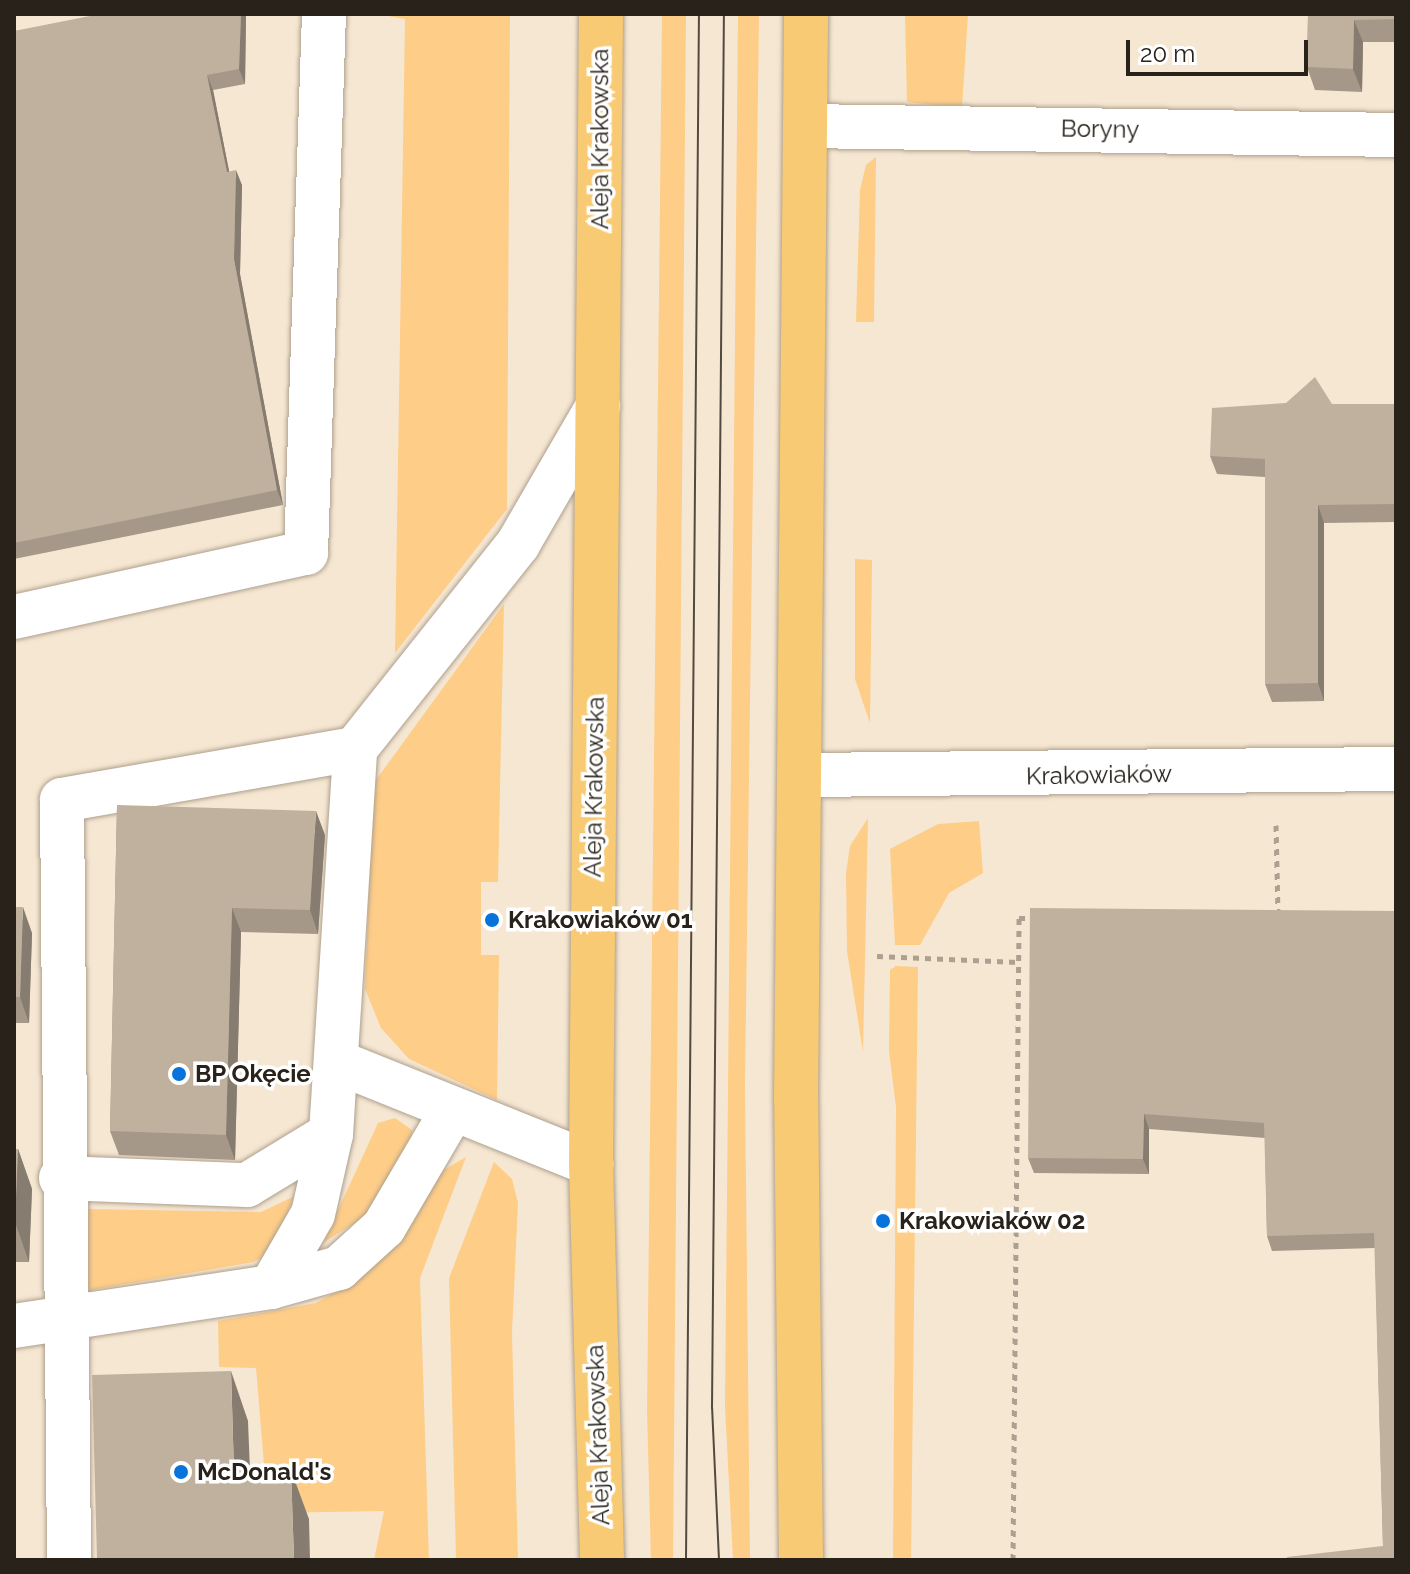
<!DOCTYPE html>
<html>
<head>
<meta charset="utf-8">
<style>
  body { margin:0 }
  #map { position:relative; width:1410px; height:1574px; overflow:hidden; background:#f6e7d3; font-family:Raleway,sans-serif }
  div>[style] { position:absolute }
  .green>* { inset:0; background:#fecd88 }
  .path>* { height:5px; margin-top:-2.5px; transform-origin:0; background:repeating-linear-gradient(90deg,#aca091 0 6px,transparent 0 12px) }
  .roads { filter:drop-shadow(0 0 2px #aea08d) drop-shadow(0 0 2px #aea08d) }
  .minor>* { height:44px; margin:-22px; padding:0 22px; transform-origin:22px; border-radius:22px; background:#fff }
  .major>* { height:44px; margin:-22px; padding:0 22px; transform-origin:22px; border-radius:22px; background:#f8ca73 }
  .tram>* { height:2px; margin:-1px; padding:0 1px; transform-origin:1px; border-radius:1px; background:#524a40 }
  .wall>* { inset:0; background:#a59888 }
  .shaded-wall>* { inset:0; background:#867c6f }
  .building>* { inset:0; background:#c0b19e }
  .dots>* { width:22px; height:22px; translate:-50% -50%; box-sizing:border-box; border:4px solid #fff; border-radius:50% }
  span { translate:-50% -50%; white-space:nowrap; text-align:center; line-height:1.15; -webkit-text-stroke:7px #fff; paint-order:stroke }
  .street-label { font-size:24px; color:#28221b }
  .poi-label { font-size:24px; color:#28221b; font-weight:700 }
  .left { translate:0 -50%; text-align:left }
  .frame { position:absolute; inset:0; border:16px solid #28221b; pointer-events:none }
  .scale { position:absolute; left:1126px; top:40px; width:182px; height:36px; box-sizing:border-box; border:4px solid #28221b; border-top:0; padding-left:10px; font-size:24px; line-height:28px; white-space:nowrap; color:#28221b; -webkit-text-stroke:6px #fff; paint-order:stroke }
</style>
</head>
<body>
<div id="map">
  <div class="green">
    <div style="clip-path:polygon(377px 14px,510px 14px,507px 509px,395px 653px,405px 19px)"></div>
    <div style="clip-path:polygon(662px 14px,686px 14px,673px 1560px,651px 1560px,647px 1411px)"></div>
    <div style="clip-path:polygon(738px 14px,759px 14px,745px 1086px,750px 1560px,733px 1560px,725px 1407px)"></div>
    <div style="clip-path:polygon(905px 14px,968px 14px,962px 108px,907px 102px)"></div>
    <div style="clip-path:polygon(876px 157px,874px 322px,856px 322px,860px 190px,866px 165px)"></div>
    <div style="clip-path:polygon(855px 559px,872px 560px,870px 723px,855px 679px)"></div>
    <div style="clip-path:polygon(504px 604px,498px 882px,481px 882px,481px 955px,499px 955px,497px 1100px,409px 1059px,381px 1028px,365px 989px,373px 784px)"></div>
    <div style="clip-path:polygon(868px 818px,863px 1052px,847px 951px,846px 874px,850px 846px)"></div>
    <div style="clip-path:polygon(979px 821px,983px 873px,949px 893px,920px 945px,895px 945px,890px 849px,938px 824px)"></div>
    <div style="clip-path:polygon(896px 966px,918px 967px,911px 1560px,893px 1560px,896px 1107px,889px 1051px,890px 970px)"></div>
    <div style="clip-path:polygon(395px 1118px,412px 1130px,412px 1142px,369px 1214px,323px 1243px,378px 1123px)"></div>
    <div style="clip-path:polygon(466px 1157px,420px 1278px,429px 1560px,374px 1560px,384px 1511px,268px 1513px,256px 1368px,219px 1367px,218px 1321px,316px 1303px,355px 1281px,442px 1171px)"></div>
    <div style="clip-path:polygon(494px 1162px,512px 1179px,518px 1203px,512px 1333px,518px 1560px,456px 1560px,449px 1278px)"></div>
    <div style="clip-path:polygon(295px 1196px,269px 1253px,254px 1262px,91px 1290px,82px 1283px,87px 1209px,261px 1212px)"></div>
  </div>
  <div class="path">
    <div style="left:1276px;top:825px;width:90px;rotate:88.7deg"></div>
    <div style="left:877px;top:956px;width:142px;rotate:2.4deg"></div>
    <div style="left:1013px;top:1560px;width:642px;rotate:-89.46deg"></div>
    <div style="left:1019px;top:918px;width:17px"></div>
  </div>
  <div class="roads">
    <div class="minor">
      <div style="left:805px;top:126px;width:591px;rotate:0.87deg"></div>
      <div style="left:14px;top:617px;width:299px;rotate:-12.4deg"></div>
      <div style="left:306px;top:553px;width:539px;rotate:-88.09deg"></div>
      <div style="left:802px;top:775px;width:594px;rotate:-0.58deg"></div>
      <div style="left:340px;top:1063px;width:271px;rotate:21.9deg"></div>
      <div style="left:61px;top:1178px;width:186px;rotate:2.2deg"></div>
      <div style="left:247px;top:1185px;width:98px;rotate:-31.3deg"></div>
      <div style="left:271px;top:1287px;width:84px;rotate:-60.1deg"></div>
      <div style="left:313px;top:1214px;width:82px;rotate:-77.3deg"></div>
      <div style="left:331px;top:1134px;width:386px;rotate:-86.4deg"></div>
      <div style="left:355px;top:749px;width:262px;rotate:-51.5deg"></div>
      <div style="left:518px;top:544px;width:160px;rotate:-59.9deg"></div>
      <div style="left:14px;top:1326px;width:260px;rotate:-8.6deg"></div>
      <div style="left:271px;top:1287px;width:71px;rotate:-15.6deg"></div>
      <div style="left:339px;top:1268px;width:61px;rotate:-42.3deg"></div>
      <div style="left:384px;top:1227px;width:134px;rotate:-59.6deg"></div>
      <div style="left:69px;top:1560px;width:760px;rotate:-90.53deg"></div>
      <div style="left:62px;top:800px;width:297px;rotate:-9.9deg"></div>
    </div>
    <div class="major">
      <div style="left:601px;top:14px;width:1150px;rotate:90.5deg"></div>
      <div style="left:591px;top:1164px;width:396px;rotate:88.4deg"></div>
      <div style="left:801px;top:1560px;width:460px;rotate:-90.6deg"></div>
      <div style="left:796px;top:1100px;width:1086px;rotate:-89.47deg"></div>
    </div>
  </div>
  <div class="tram">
    <div style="left:686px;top:1560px;width:1546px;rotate:-89.52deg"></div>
    <div style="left:719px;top:1560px;width:152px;rotate:-92.6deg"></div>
    <div style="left:712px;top:1408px;width:1394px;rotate:-89.51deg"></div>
  </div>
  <div class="wall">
    <div style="clip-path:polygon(246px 14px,245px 84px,213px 90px,229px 171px,242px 185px,240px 274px,283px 505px,14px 559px,14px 31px)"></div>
    <div style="clip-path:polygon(1308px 14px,1396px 14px,1396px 42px,1363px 42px,1362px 92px,1315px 90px,1307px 67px)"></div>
    <div style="clip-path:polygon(1332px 404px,1396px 404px,1396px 522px,1324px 523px,1324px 701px,1272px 702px,1265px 684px,1265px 477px,1217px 474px,1210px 456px)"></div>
    <div style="clip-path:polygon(117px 805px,325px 835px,318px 934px,241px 932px,235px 1160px,119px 1155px,110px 1131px)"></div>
    <div style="clip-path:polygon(14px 907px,32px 933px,29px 1023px,14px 1023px)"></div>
    <div style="clip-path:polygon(1396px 911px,1383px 1546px,1375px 1248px,1272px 1251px,1267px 1236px,1265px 1138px,1149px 1129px,1149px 1174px,1034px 1173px,1028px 1158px)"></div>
    <div style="clip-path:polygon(14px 1149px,18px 1149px,32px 1189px,29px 1262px,14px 1262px)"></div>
  </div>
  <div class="shaded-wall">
    <div style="clip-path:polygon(241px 14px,246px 14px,245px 84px,239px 69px)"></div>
    <div style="clip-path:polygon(1354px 20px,1363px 42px,1362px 92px,1353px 69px)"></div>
    <div style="clip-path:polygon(207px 75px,213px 90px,232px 186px,227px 172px)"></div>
    <div style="clip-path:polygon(236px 170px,242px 185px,240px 274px,283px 505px,277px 490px,234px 259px)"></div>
    <div style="clip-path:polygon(1318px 505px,1324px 523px,1324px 701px,1318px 683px)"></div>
    <div style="clip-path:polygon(316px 811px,325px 835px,318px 934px,310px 910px)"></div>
    <div style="clip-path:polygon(23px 907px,32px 933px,29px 1023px,20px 997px)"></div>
    <div style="clip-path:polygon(232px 908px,241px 932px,235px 1160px,226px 1135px)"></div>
    <div style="clip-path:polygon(1144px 1114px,1149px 1129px,1149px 1174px,1143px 1159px)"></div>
    <div style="clip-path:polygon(18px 1149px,32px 1189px,29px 1262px,15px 1222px)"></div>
    <div style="clip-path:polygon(231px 1371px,248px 1421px,252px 1522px,234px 1472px)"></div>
    <div style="clip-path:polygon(291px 1470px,309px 1519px,310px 1560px,294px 1560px)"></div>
  </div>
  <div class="building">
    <div style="clip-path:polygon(100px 14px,241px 14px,239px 69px,207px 75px,227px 172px,236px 170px,234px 259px,277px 490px,14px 543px,14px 31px)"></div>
    <div style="clip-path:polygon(1308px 14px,1396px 14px,1396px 19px,1354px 20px,1353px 69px,1307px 67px)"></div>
    <div style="clip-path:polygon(1315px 377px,1332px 404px,1396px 404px,1396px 504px,1318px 505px,1318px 683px,1265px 684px,1265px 459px,1210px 456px,1212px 408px,1286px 403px)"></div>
    <div style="clip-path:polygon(117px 805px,316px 811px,310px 910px,232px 908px,226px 1135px,110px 1131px)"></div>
    <div style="clip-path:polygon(14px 907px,23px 907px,20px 997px,14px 997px)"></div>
    <div style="clip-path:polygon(1030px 908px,1396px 911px,1396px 1560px,1287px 1560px,1287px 1557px,1383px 1546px,1374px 1233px,1267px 1236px,1264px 1123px,1144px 1114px,1143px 1159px,1028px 1158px)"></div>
    <div style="clip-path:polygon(14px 1149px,18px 1149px,15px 1222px,14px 1222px)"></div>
    <div style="clip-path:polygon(231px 1371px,234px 1472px,291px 1470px,294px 1560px,97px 1560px,92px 1375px)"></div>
  </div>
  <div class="dots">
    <div style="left:492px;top:920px;background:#0773db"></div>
    <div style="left:179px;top:1074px;background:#0773db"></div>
    <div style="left:883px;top:1221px;background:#0773db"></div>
    <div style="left:181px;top:1472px;background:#0773db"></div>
  </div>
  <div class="street-label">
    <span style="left:1100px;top:129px;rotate:1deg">Boryny</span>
    <span style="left:600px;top:139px;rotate:-90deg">Aleja Krakowska</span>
    <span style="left:1099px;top:775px;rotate:-1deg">Krakowiaków</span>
    <span style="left:594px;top:787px;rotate:-89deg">Aleja Krakowska</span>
    <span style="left:598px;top:1435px;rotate:-92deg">Aleja Krakowska</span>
  </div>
  <div class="poi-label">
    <span class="left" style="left:508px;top:920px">Krakowiaków 01</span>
    <span class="left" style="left:195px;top:1074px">BP Okęcie</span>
    <span class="left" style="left:899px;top:1221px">Krakowiaków 02</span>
    <span class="left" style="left:197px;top:1472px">McDonald's</span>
  </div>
  <div class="frame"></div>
  <div class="scale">20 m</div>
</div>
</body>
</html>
